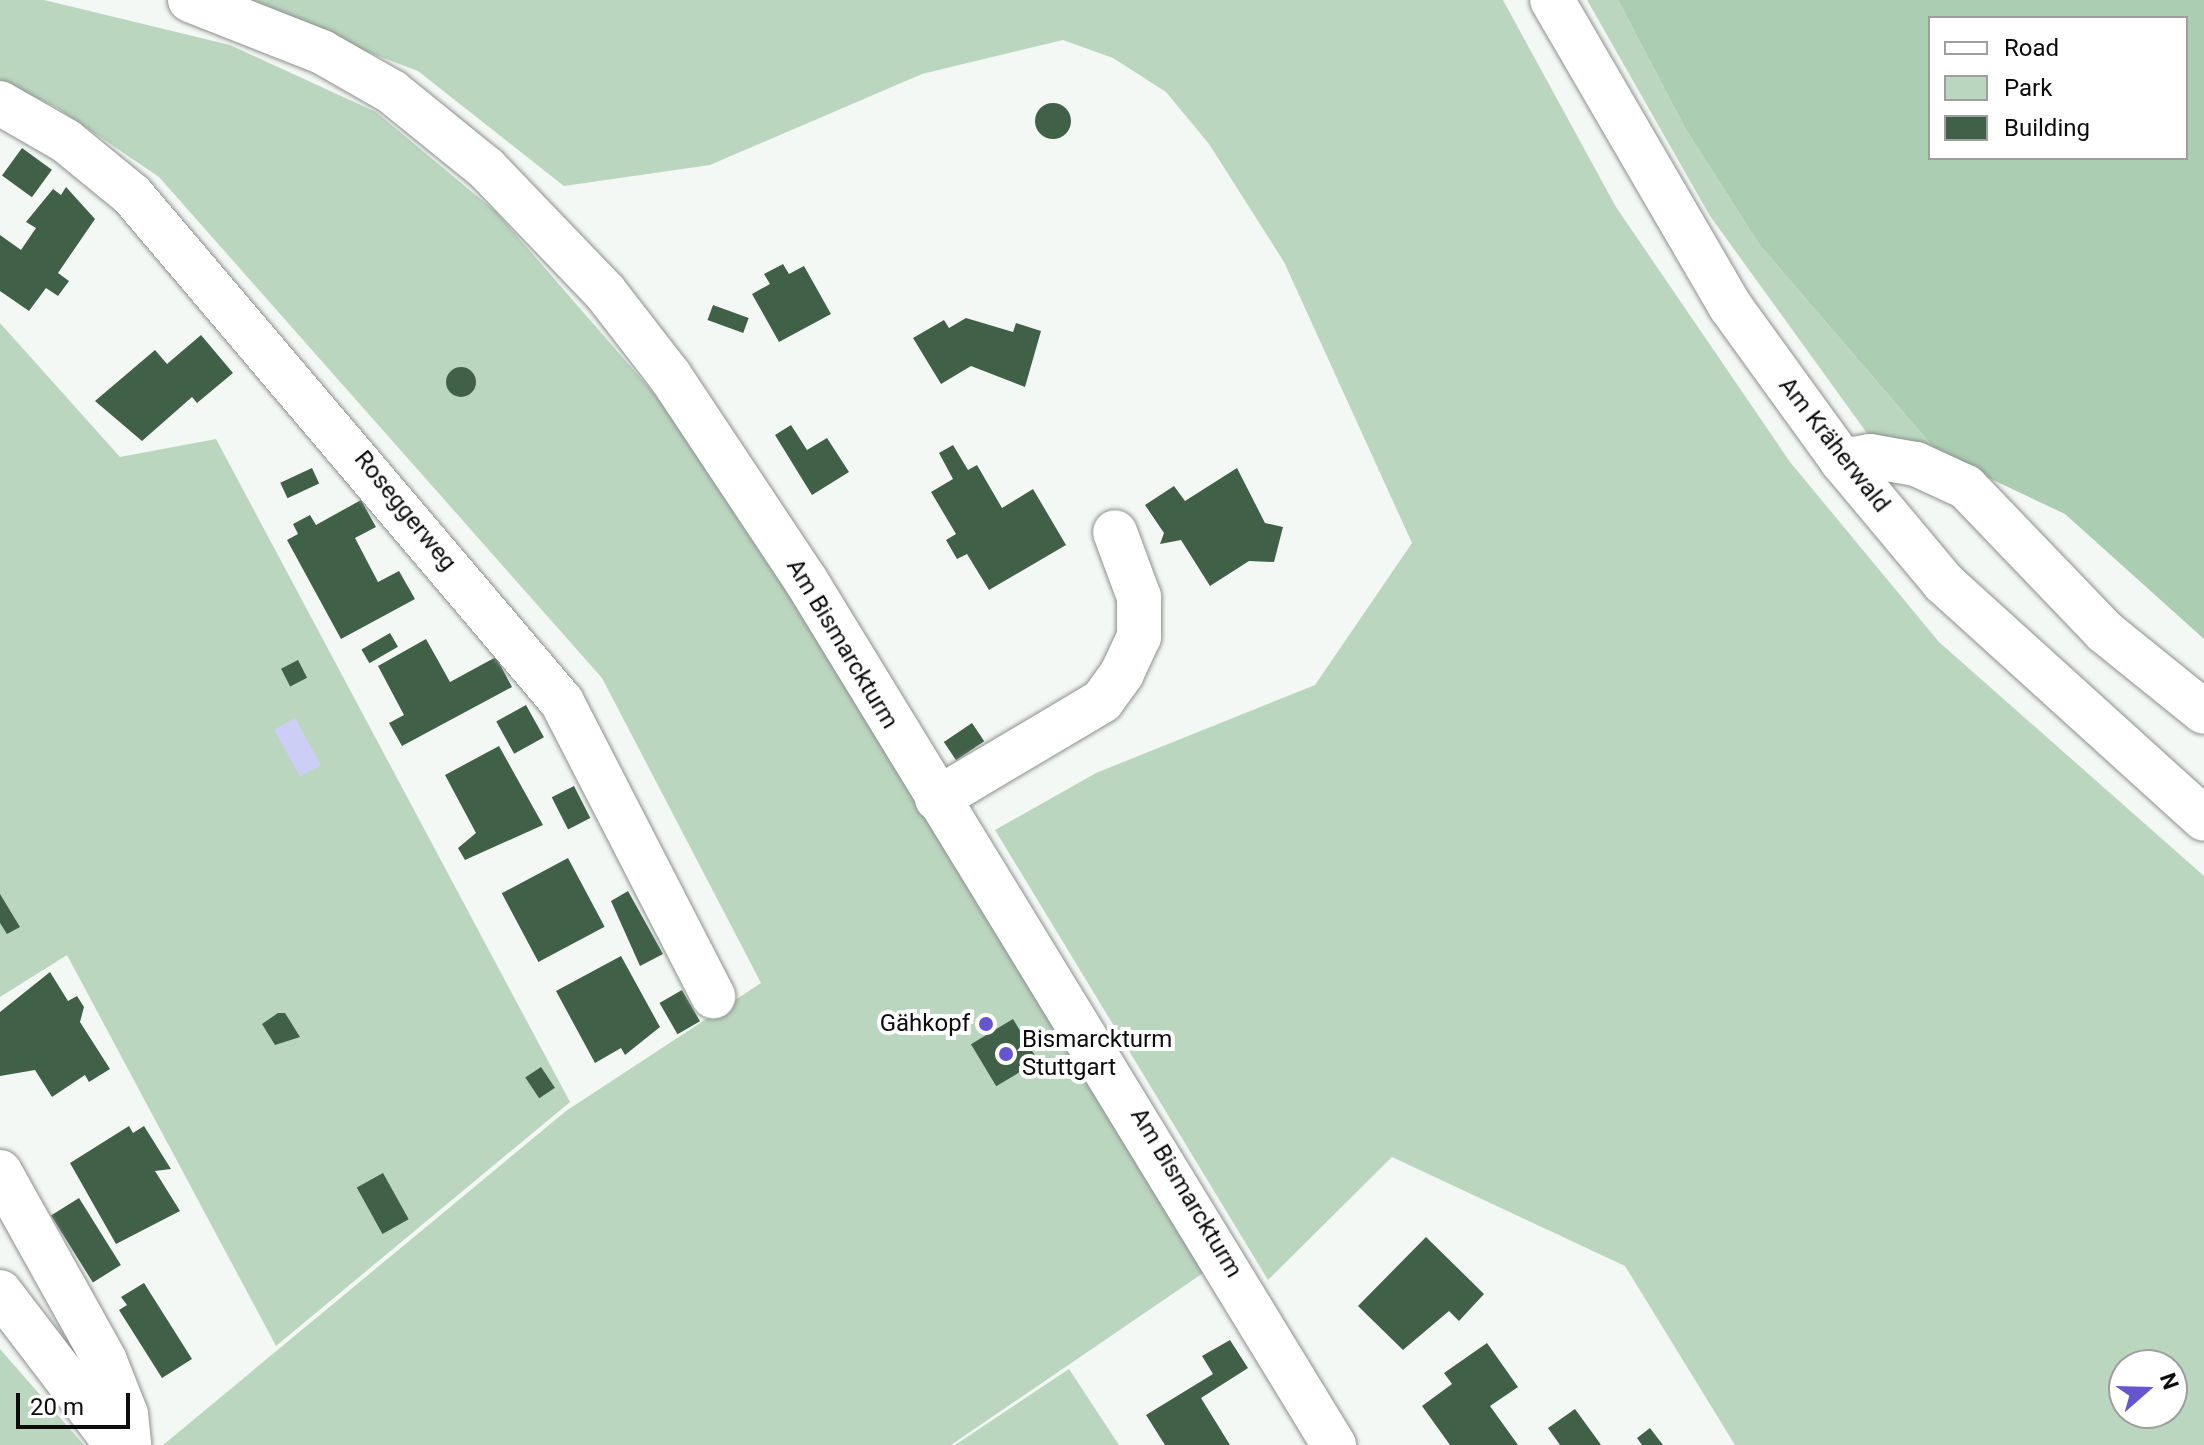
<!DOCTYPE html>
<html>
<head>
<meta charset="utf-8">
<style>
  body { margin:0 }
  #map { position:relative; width:2204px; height:1445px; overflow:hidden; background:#f3f8f4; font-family:Roboto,sans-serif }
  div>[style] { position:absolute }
  .green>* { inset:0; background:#bad6bf }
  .forest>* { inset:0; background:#abceb2 }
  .water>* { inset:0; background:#cccef5; transform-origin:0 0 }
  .building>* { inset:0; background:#416048; transform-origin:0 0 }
  .round { border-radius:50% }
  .roads { filter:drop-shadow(0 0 2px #8c908d) drop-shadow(0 0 2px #8c908d) }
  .minor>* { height:44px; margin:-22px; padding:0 22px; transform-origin:22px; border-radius:22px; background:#fff }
  .major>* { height:44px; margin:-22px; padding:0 22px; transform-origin:22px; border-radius:22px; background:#fff }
  .dots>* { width:22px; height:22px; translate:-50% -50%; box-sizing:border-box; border:4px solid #fff; border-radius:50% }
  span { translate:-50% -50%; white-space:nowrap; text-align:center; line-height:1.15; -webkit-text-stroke:8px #fff; paint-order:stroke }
  .street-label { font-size:24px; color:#0b0c0b }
  .poi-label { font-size:24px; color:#0b0c0b }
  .right { translate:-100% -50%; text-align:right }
  .left { translate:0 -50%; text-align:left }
  .legend { position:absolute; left:1928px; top:16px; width:260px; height:144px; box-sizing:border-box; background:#fff; border:2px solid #9d9e9d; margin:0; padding:10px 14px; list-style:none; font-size:24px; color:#0b0c0b }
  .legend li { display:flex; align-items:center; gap:16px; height:40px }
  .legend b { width:40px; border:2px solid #9d9e9d }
  .north { position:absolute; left:2108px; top:1349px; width:80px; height:80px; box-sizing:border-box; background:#fff; border:2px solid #9d9e9d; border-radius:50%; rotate:70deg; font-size:22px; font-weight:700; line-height:32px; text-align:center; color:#0b0c0b }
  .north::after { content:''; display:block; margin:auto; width:28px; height:36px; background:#6356cf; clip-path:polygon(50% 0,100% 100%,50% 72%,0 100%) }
  .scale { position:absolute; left:16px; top:1393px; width:114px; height:36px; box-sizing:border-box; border:4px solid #0b0c0b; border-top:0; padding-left:10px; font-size:24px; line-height:28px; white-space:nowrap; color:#0b0c0b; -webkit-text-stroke:6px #fff; paint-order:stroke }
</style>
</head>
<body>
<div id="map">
  <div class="green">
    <div style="clip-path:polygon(0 0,44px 0,230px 45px,376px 112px,496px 212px,665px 406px,971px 868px,1209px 1269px,951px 1445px,163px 1445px,566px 1111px,761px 983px,602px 678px,159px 177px,56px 107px,0 81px)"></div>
    <div style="clip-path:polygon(evenodd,230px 0,1503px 0,1616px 207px,1790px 462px,1939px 642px,2204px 876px,2204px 1445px,1735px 1445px,1625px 1266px,1392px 1157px,1268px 1280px,995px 830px,1096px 773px,1315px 685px,1412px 543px,1284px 262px,1209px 144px,1166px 92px,1113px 58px,1063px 40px,922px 74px,710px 165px,564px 186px,418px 71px,230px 0,2124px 1365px,2172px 1365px,2172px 1413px,2124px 1413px,2124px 1365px)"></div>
    <div style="clip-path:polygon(1587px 0,1618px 0,1685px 128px,1759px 244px,1940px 455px,1869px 436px,1710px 216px)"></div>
    <div style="clip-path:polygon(0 323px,120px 457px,216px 439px,570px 1102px,276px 1346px,67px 955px,0 997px)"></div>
    <div style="clip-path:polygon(0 1349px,84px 1445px,0 1445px)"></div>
    <div style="clip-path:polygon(1069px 1369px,1119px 1445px,955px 1445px)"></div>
  </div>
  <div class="forest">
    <div style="clip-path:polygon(evenodd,1618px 0,2204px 0,2204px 639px,2065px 514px,1940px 455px,1759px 244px,1685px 128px,1618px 0,1930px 18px,2186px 18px,2186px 158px,1930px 158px,1930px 18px)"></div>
  </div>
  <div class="water">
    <div style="left:295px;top:718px;width:54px;height:24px;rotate:61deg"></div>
  </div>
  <div class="building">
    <div class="round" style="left:1035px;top:103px;width:36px;height:36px"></div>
    <div style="left:22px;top:148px;width:37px;height:34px;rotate:36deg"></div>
    <div style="clip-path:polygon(66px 187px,95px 219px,58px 273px,69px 281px,58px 296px,46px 288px,29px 311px,0 291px,0 235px,21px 250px,36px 228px,26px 222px,53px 189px,61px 195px)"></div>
    <div style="clip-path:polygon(783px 264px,789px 274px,804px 266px,831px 314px,779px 342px,752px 294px,770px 284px,764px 274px)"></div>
    <div style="left:713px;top:305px;width:38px;height:16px;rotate:20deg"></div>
    <div style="clip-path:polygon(966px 318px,1013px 332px,1016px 323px,1041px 331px,1025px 387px,971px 366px,941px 384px,913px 338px,944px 320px,949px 328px)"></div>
    <div style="clip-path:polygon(201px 335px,233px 373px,197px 403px,192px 397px,142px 441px,95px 401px,155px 350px,167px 364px)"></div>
    <div class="round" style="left:446px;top:367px;width:30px;height:30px"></div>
    <div style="clip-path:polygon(791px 425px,807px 450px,827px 438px,849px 472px,812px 495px,775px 435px)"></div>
    <div style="clip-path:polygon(953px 445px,968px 470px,977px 465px,1002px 508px,1033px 489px,1066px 545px,989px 590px,967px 554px,957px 559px,946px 540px,956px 534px,931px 492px,953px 479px,939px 453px)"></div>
    <div style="left:312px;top:468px;width:17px;height:35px;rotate:65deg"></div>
    <div style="clip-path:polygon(1237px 468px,1265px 523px,1283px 527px,1274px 562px,1249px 561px,1210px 586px,1181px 540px,1160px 544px,1164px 533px,1145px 505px,1174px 486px,1185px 501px)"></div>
    <div style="clip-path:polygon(361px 500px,376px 527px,355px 538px,378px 582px,399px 571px,415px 599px,341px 639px,287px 540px,298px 534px,293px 524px,310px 515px,316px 525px)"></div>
    <div style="left:390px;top:633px;width:16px;height:33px;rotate:60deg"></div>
    <div style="clip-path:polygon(426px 639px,450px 682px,496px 657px,512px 687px,402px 746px,389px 723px,404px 715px,378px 666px)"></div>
    <div style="left:298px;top:660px;width:20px;height:19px;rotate:63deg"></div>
    <div style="left:526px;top:705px;width:37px;height:34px;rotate:61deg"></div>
    <div style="left:972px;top:723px;width:22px;height:34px;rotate:56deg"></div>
    <div style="clip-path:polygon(499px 746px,543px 825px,465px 860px,458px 848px,476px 833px,445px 775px)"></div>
    <div style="left:574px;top:786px;width:36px;height:25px;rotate:63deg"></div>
    <div style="left:568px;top:858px;width:78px;height:75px;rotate:62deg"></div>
    <div style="clip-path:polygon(628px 891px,663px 954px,640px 966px,611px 901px)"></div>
    <div style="clip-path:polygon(0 894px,20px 927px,7px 934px,0 923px)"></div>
    <div style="clip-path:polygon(621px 956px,660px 1027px,625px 1055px,621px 1048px,595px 1063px,556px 991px)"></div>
    <div style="clip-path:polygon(50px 972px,68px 1001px,77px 996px,84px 1007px,80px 1022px,110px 1069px,89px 1082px,85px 1075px,52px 1097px,35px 1070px,0 1076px,0 1012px)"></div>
    <div style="left:682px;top:990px;width:36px;height:26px;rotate:60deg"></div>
    <div style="clip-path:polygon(278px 1013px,285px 1013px,300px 1037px,275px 1045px,262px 1024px)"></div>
    <div style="left:1013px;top:1019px;width:49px;height:49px;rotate:59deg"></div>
    <div style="left:541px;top:1067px;width:25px;height:19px;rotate:56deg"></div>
    <div style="clip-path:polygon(129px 1126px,133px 1133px,144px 1126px,171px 1169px,155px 1171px,180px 1211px,116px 1244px,70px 1163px)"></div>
    <div style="left:383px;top:1173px;width:53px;height:30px;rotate:61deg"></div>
    <div style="left:79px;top:1198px;width:79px;height:33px;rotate:58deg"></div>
    <div style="clip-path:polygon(1426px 1237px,1484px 1294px,1459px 1321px,1449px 1311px,1403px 1350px,1358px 1306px)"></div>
    <div style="clip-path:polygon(144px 1283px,192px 1359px,162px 1378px,119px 1310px,127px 1305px,121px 1297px)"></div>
    <div style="clip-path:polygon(1230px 1340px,1248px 1368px,1201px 1398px,1230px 1445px,1165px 1445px,1146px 1415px,1213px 1374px,1202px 1356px)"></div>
    <div style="clip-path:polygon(1487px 1343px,1518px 1387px,1490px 1406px,1518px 1445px,1450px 1445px,1422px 1406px,1452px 1384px,1444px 1373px)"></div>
    <div style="clip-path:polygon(1575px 1409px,1599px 1442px,1601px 1445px,1560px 1445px,1548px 1428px)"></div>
    <div style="clip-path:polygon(1650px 1428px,1663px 1445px,1642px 1445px,1637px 1438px)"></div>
  </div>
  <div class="roads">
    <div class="minor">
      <div style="left:190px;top:0;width:142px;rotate:21.5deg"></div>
      <div style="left:322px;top:52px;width:81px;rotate:29.7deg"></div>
      <div style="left:392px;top:92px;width:121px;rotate:39deg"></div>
      <div style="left:486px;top:168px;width:172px;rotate:46.2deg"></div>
      <div style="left:605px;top:292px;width:106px;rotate:52.3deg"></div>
      <div style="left:670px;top:376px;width:244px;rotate:56.4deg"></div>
      <div style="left:805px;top:579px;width:1015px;rotate:58.58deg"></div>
      <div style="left:0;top:103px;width:76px;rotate:29.9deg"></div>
      <div style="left:66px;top:141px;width:85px;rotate:39.3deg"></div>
      <div style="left:132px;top:195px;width:665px;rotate:49.7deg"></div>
      <div style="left:562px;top:702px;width:331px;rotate:62.8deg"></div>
      <div style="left:1842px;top:461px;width:28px;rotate:-10deg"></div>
      <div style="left:1870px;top:456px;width:47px;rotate:9.9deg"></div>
      <div style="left:1916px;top:464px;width:55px;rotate:24.7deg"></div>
      <div style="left:1966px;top:487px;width:201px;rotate:46.2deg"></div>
      <div style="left:2105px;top:632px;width:127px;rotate:38.9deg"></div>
      <div style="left:937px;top:799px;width:192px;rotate:-30.7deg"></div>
      <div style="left:1102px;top:701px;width:34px;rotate:-54deg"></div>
      <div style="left:1122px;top:673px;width:40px;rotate:-65deg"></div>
      <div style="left:1139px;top:637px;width:40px;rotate:-90deg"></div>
      <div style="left:1139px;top:597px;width:69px;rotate:-110.3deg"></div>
      <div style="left:0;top:1172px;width:216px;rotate:60.9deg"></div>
      <div style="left:105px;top:1361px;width:57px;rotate:68.4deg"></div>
      <div style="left:126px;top:1414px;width:31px;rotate:84deg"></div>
      <div style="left:0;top:1292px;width:193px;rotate:52.6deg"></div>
    </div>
    <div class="major">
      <div style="left:1552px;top:0;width:354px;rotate:59.8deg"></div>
      <div style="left:1730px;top:306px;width:191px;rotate:54.1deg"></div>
      <div style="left:1842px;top:461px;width:159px;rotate:50.1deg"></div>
      <div style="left:1944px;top:583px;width:351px;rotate:42.2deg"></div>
    </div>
  </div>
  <div class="dots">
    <div style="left:986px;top:1024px;background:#6356cf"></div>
    <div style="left:1006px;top:1054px;background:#6356cf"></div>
  </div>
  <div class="street-label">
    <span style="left:1834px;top:445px;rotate:52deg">Am Kräherwald</span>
    <span style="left:405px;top:511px;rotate:51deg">Roseggerweg</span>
    <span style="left:842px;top:644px;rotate:59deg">Am Bismarckturm</span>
    <span style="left:1186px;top:1193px;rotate:59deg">Am Bismarckturm</span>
  </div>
  <div class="poi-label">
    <span class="right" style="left:970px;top:1024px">Gähkopf</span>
    <span class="left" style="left:1022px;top:1054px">Bismarckturm<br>Stuttgart</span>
  </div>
  <ul class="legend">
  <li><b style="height:10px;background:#fff"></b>Road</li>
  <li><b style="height:22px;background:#bad6bf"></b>Park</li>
  <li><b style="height:22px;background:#416048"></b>Building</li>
  </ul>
  <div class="north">N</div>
  <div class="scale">20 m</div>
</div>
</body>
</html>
